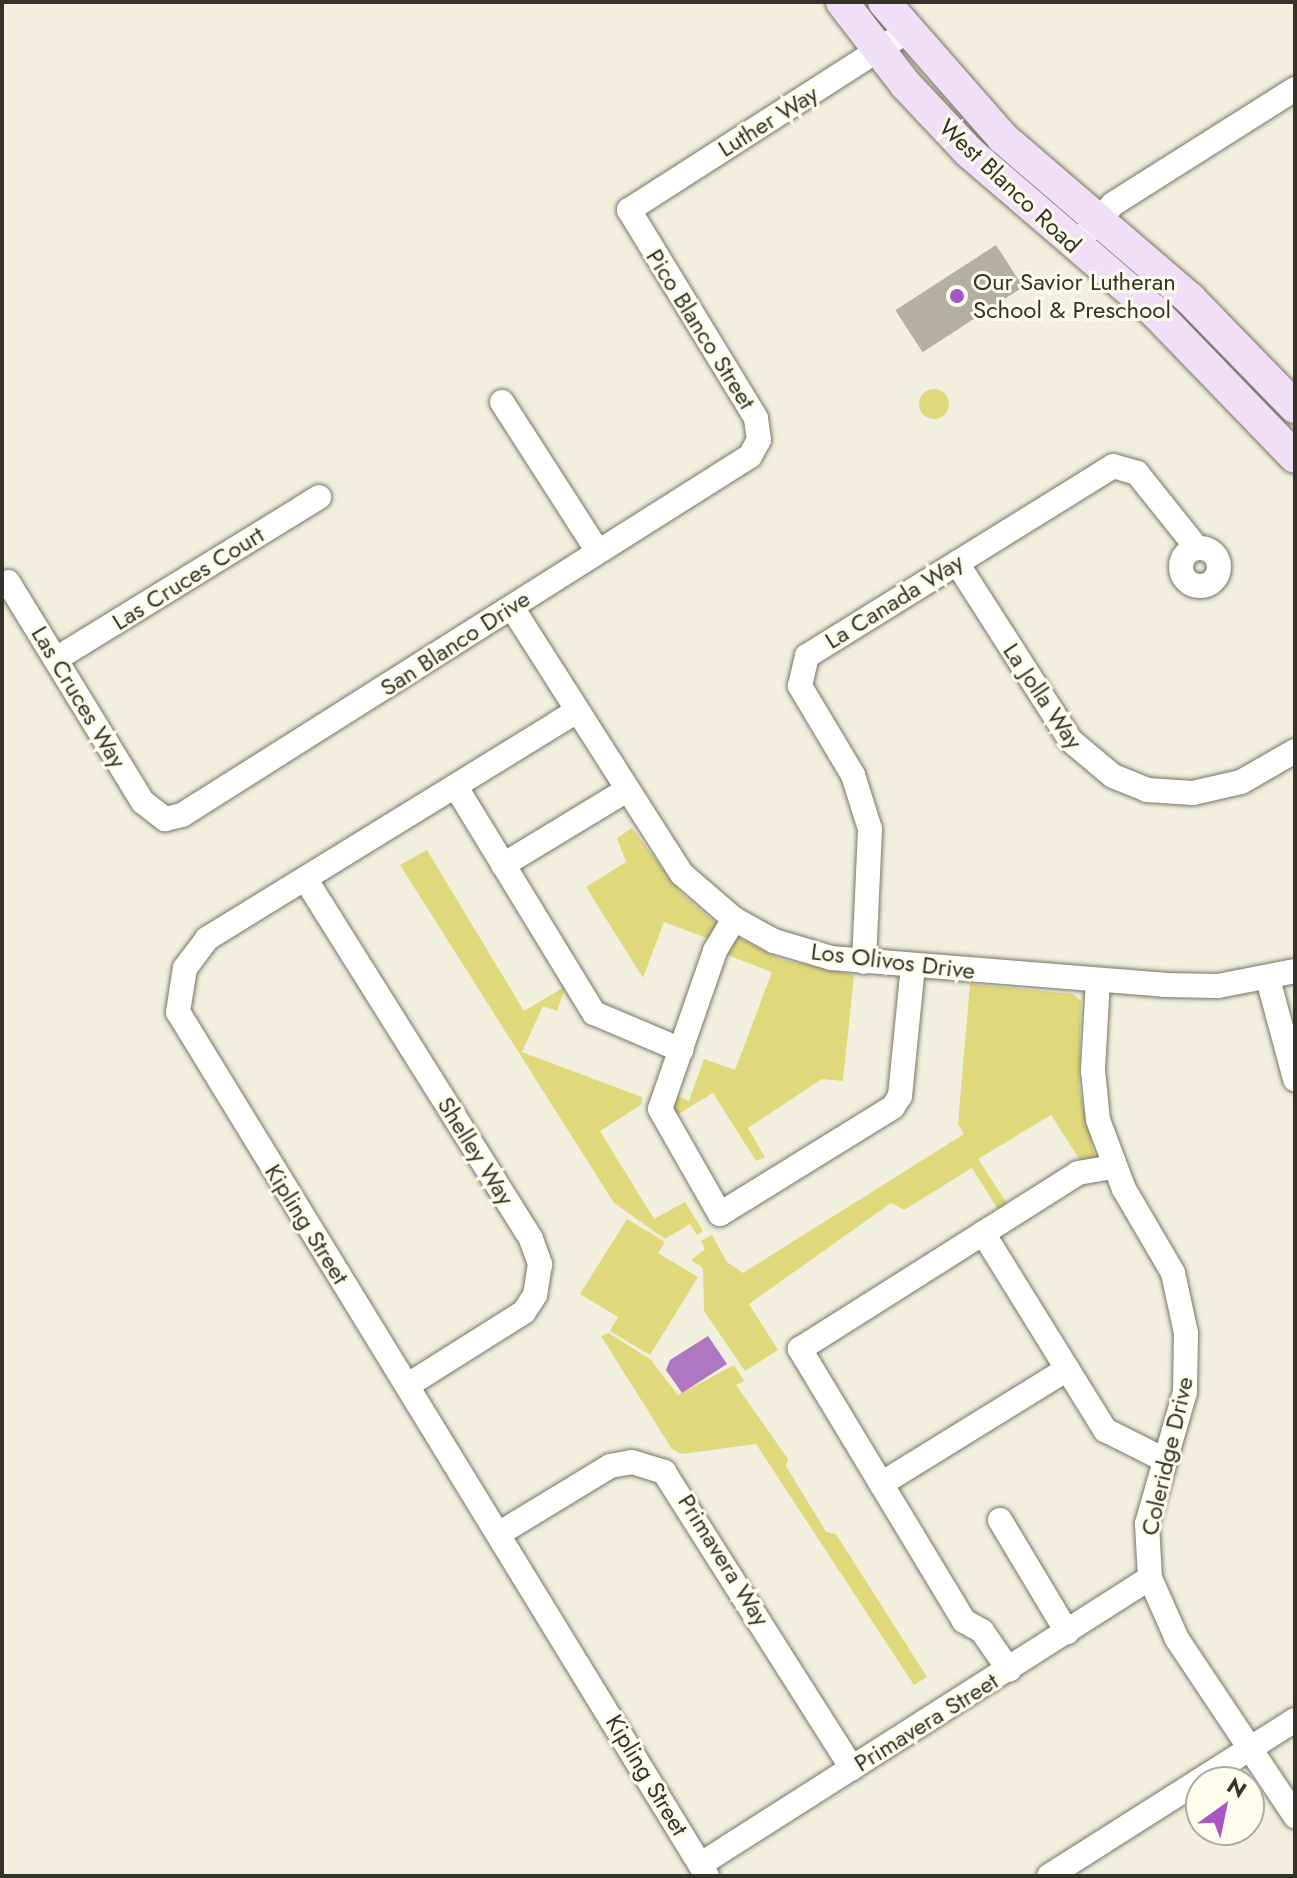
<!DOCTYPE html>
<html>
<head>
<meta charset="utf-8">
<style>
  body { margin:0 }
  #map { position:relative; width:1297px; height:1878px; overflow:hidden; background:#f1f0de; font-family:Jost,sans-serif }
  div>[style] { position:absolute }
  .green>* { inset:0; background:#e0d97c }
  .round { border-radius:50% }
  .water>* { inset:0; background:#af77c2 }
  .building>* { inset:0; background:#b2b1a0; transform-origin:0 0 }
  .roads { filter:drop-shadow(0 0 2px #767565) drop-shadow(0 0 2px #767565) }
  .minor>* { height:24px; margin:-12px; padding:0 12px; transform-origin:12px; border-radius:12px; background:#fff }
  .minor>.ring { margin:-12px; padding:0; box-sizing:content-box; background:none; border:24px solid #fff; border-radius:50% }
  .major>* { height:32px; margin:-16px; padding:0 16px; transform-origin:16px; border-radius:16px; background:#f1dff7 }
  .dots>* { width:22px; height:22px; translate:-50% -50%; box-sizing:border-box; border:4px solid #fefdeb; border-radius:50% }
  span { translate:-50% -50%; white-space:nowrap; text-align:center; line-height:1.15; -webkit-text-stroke:6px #fefdeb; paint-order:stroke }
  .street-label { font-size:24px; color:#33332c }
  .poi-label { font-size:24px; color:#33332c }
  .left { translate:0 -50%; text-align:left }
  .frame { position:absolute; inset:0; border:4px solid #33332c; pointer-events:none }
  .north { position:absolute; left:1185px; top:1766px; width:80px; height:80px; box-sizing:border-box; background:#fefdeb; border:2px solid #adac9f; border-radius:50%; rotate:33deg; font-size:22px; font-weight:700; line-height:32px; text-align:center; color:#33332c }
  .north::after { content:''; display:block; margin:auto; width:28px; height:36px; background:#a955c4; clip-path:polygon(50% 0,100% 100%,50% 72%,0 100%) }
</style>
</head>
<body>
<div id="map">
  <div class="green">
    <div class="round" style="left:919px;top:389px;width:30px;height:30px"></div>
    <div style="clip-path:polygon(632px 828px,681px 893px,719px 926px,709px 939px,664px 922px,643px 978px,586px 887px,626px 862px,617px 838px)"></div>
    <div style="clip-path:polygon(427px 850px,524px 1011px,566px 986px,557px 1011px,543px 1006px,522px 1052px,642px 1097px,642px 1104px,600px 1131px,654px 1219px,685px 1202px,703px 1231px,697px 1235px,690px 1224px,665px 1239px,614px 1203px,400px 865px)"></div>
    <div style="clip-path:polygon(735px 936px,780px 959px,854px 975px,843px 1081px,822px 1079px,748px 1128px,765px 1157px,756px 1161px,713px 1093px,672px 1118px,670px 1111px,677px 1096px,689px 1101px,704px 1059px,735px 1070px,772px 972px,725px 954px)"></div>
    <div style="clip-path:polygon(970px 984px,1073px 994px,1081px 1001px,1079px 1087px,1095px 1158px,1083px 1165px,1051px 1115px,978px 1159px,1008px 1205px,999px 1211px,972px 1168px,904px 1210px,891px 1203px,749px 1304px,778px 1350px,745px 1371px,704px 1311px,703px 1268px,691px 1260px,705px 1249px,701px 1241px,712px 1235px,727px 1262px,743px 1273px,964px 1134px,958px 1124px)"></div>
    <div style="clip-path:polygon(627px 1219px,665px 1242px,658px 1253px,698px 1277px,650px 1355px,610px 1331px,618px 1317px,580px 1294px)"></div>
    <div style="clip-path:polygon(609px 1333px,651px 1360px,678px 1395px,734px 1365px,744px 1381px,736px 1385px,788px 1459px,786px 1466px,826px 1532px,836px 1534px,927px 1677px,914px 1685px,756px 1444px,682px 1454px,672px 1449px,601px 1336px)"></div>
  </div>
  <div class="water">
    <div style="clip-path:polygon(708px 1336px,727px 1364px,682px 1393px,666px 1370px,670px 1360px)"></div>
  </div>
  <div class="building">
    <div style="left:996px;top:245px;width:50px;height:120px;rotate:57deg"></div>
  </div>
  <div class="roads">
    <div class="minor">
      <div style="left:1087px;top:232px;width:38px;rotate:-47deg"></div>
      <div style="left:1113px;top:204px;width:215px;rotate:-32.3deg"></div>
      <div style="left:502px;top:402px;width:176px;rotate:57.3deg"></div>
      <div class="ring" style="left:1181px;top:548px;width:14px;height:14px"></div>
      <div style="left:957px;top:563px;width:210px;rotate:57.4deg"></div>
      <div style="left:1070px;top:740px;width:56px;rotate:39.9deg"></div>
      <div style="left:1113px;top:776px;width:37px;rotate:22deg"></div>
      <div style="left:1147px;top:790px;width:46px;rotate:3.7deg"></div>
      <div style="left:1193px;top:793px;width:49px;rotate:-12.9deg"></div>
      <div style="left:1241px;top:782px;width:62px;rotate:-29.9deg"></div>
      <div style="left:8px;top:582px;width:258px;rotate:58.5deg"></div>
      <div style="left:143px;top:802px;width:28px;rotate:38deg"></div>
      <div style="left:165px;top:819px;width:17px;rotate:-13deg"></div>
      <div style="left:182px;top:815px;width:672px;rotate:-32.29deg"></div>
      <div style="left:750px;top:456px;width:18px;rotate:-61deg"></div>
      <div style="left:759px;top:440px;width:22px;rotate:-98deg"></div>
      <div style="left:756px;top:418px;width:244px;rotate:-121.4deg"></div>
      <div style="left:629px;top:210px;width:329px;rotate:-32.7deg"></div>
      <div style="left:513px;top:609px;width:314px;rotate:57.5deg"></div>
      <div style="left:682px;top:874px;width:69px;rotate:40.9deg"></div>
      <div style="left:734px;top:919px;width:46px;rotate:28.8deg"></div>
      <div style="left:774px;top:941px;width:59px;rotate:16.6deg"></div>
      <div style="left:831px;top:958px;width:334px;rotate:4.6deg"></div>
      <div style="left:1164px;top:985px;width:54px;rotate:1.1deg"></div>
      <div style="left:1218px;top:986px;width:78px;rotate:-11deg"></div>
      <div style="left:56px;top:659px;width:309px;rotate:-31.6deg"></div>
      <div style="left:577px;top:711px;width:435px;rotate:148.4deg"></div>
      <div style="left:207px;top:939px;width:36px;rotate:127deg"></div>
      <div style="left:185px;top:968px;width:45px;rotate:99deg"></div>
      <div style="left:178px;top:1012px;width:1013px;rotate:58.52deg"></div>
      <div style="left:456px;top:787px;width:265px;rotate:58.6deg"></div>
      <div style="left:594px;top:1013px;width:95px;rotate:23deg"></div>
      <div style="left:503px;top:865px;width:145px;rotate:-31.2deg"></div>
      <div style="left:306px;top:880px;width:424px;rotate:57.9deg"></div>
      <div style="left:531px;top:1239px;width:27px;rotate:70deg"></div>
      <div style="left:540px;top:1264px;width:31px;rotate:99deg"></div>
      <div style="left:535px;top:1295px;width:20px;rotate:123deg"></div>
      <div style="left:524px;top:1312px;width:137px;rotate:147.8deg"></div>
      <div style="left:734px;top:919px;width:37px;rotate:121deg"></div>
      <div style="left:715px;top:951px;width:167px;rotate:109.2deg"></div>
      <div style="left:660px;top:1109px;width:121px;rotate:60.3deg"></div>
      <div style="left:720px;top:1214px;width:203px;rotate:-31.7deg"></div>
      <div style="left:893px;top:1107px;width:13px;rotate:-58deg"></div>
      <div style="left:900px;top:1096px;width:131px;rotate:-84.3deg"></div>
      <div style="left:864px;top:962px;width:133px;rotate:-87.4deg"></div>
      <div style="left:870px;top:829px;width:57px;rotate:-107.5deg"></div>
      <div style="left:853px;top:775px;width:104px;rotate:-120.8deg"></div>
      <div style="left:800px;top:686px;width:31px;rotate:-77deg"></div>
      <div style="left:807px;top:656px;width:360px;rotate:-31.8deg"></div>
      <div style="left:1113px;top:466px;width:25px;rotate:16deg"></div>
      <div style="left:1137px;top:473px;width:96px;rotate:51.3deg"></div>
      <div style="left:1268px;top:979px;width:104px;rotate:74.9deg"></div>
      <div style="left:1098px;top:980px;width:90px;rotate:93.2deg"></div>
      <div style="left:1093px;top:1070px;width:50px;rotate:84.3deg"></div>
      <div style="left:1098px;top:1120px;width:74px;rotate:69.4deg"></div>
      <div style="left:1124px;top:1189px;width:97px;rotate:59.7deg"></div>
      <div style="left:1173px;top:1273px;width:61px;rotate:77.8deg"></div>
      <div style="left:1186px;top:1333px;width:59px;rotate:91deg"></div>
      <div style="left:1185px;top:1392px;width:137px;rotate:106.1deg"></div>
      <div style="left:1147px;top:1524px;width:54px;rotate:86.8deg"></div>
      <div style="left:1150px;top:1578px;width:67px;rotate:66.1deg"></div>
      <div style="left:1177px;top:1639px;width:213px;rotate:56.3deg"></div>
      <div style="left:983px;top:1233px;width:232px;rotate:58.2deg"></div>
      <div style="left:1105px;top:1430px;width:67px;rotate:26.6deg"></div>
      <div style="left:881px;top:1484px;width:219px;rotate:-31.7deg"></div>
      <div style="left:1000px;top:1520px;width:131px;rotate:59.1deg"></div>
      <div style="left:500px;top:1533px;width:129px;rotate:-31.3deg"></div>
      <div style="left:610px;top:1466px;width:22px;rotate:-10deg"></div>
      <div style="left:632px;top:1462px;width:34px;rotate:17deg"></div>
      <div style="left:664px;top:1472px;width:351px;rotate:57.6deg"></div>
      <div style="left:1009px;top:1670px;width:47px;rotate:-124.7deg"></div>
      <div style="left:982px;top:1631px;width:21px;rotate:-151deg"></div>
      <div style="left:964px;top:1621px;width:318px;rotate:-121.1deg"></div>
      <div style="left:800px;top:1349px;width:329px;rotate:-32.3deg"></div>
      <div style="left:1078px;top:1173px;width:36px;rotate:-10deg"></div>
      <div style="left:701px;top:1864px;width:532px;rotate:-32.5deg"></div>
      <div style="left:1049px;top:1876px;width:291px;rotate:-32.4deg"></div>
    </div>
    <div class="major">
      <div style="left:842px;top:2px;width:105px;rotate:52.4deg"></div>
      <div style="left:906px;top:85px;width:92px;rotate:46.8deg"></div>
      <div style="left:969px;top:152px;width:243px;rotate:40.7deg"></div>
      <div style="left:1153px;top:310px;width:204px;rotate:46deg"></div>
      <div style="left:884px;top:2px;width:181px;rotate:48.8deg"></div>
      <div style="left:1003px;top:138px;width:247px;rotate:40.7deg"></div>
      <div style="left:1190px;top:299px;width:151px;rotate:45.8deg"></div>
    </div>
  </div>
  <div class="dots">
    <div style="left:957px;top:296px;background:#a955c4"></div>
  </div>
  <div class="street-label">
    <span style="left:768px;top:121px;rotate:-32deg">Luther Way</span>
    <span style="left:1010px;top:186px;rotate:43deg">West Blanco Road</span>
    <span style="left:701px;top:329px;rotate:58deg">Pico Blanco Street</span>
    <span style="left:188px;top:578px;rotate:-32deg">Las Cruces Court</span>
    <span style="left:894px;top:601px;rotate:-32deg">La Canada Way</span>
    <span style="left:455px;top:643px;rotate:-33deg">San Blanco Drive</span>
    <span style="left:1043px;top:696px;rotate:56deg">La Jolla Way</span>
    <span style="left:79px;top:697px;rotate:59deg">Las Cruces Way</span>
    <span style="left:893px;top:961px;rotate:7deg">Los Olivos Drive</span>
    <span style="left:476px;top:1151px;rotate:58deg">Shelley Way</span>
    <span style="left:307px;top:1224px;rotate:58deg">Kipling Street</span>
    <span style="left:1167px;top:1456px;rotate:-77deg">Coleridge Drive</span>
    <span style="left:724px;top:1560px;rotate:58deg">Primavera Way</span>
    <span style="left:926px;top:1722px;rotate:-32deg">Primavera Street</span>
    <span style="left:647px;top:1775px;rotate:59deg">Kipling Street</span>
  </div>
  <div class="poi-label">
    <span class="left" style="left:973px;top:296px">Our Savior Lutheran<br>School &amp; Preschool</span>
  </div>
  <div class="frame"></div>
  <div class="north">N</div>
</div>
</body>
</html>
